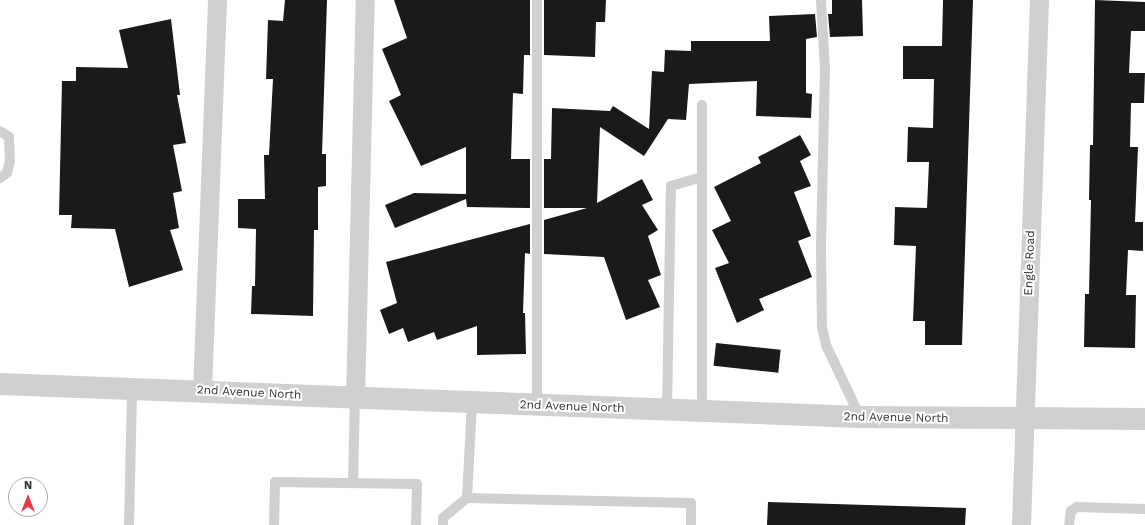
<!DOCTYPE html>
<html>
<head>
<meta charset="utf-8">
<style>
  body { margin:0 }
  #map { position:relative; width:1145px; height:525px; overflow:hidden; background:#fff; font-family:"Work Sans",sans-serif }
  div>[style] { position:absolute }
  .building>* { inset:0; background:#1a1a1a; transform-origin:0 0 }
  .service>* { height:10px; margin:-5px; padding:0 5px; transform-origin:5px; border-radius:5px; background:#d0d0d0 }
  .minor>* { height:19px; margin:-9.5px; padding:0 9.5px; transform-origin:9.5px; border-radius:9.5px; background:#d0d0d0 }
  .tertiary>* { height:22px; margin:-11px; padding:0 11px; transform-origin:11px; border-radius:11px; background:#d0d0d0 }
  span { translate:-50% -50%; white-space:nowrap; text-align:center; line-height:1.15; -webkit-text-stroke:4px #fff; paint-order:stroke }
  .street-label { font-size:12px; color:#333 }
  .north { position:absolute; left:8px; top:477px; width:40px; height:40px; box-sizing:border-box; background:#fff; border:1px solid #adadad; border-radius:50%; rotate:0deg; font-size:11px; font-weight:700; line-height:16px; text-align:center; color:#333 }
  .north::after { content:''; display:block; margin:auto; width:14px; height:18px; background:#e63946; clip-path:polygon(50% 0,100% 100%,50% 72%,0 100%) }
</style>
</head>
<body>
<div id="map">
  <div class="building">
    <div style="clip-path:polygon(285px 0,327px 0,322px 154px,326px 154px,326px 186px,318px 187px,318px 230px,314px 230px,313px 316px,251px 314px,252px 286px,255px 286px,256px 229px,238px 228px,238px 199px,265px 199px,264px 155px,269px 155px,273px 79px,266px 79px,268px 20px,283px 21px)"></div>
    <div style="clip-path:polygon(394px 0,530px 0,530px 55px,524px 55px,523px 94px,513px 93px,511px 159px,530px 159px,530px 208px,467px 207px,466px 199px,395px 228px,385px 205px,414px 193px,466px 194px,466px 147px,421px 166px,389px 101px,401px 95px,382px 49px,407px 38px)"></div>
    <div style="clip-path:polygon(544px 0,606px 0,605px 22px,596px 22px,595px 57px,544px 55px)"></div>
    <div style="clip-path:polygon(832px 0,862px 0,863px 36px,830px 37px,828px 14px,832px 14px)"></div>
    <div style="clip-path:polygon(943px 0,973px 0,962px 345px,925px 345px,925px 321px,913px 321px,916px 246px,894px 245px,895px 207px,927px 208px,929px 162px,907px 162px,908px 127px,933px 128px,934px 79px,903px 79px,903px 46px,942px 46px)"></div>
    <div style="clip-path:polygon(1095px 0,1145px 2px,1145px 31px,1131px 31px,1129px 73px,1145px 73px,1144px 103px,1131px 103px,1130px 147px,1138px 147px,1135px 222px,1143px 222px,1143px 251px,1128px 250px,1126px 295px,1136px 295px,1135px 348px,1084px 347px,1085px 294px,1089px 294px,1091px 200px,1089px 200px,1090px 145px,1093px 145px)"></div>
    <div style="clip-path:polygon(815px 14px,817px 37px,806px 39px,806px 93px,812px 94px,811px 118px,756px 116px,757px 81px,689px 84px,686px 120px,668px 119px,644px 156px,600px 127px,597px 203px,642px 179px,653px 200px,642px 205px,658px 230px,648px 236px,661px 275px,648px 280px,660px 307px,626px 320px,604px 257px,544px 254px,544px 220px,587px 208px,544px 208px,544px 159px,551px 159px,552px 108px,610px 111px,613px 106px,649px 129px,652px 71px,664px 72px,665px 50px,691px 51px,691px 41px,770px 41px,769px 16px)"></div>
    <div style="clip-path:polygon(171px 19px,180px 95px,177px 95px,186px 143px,173px 145px,182px 191px,173px 193px,179px 228px,170px 230px,183px 270px,129px 287px,115px 229px,71px 228px,72px 215px,59px 215px,62px 81px,76px 81px,76px 67px,128px 68px,119px 30px)"></div>
    <div style="clip-path:polygon(800px 135px,811px 155px,800px 161px,811px 186px,794px 192px,811px 236px,798px 241px,812px 277px,759px 299px,764px 310px,737px 323px,715px 268px,729px 263px,712px 230px,731px 221px,714px 187px,761px 163px,758px 157px)"></div>
    <div style="clip-path:polygon(530px 224px,530px 254px,525px 253px,523px 313px,525px 313px,526px 354px,477px 355px,477px 326px,437px 340px,434px 332px,408px 342px,403px 328px,389px 334px,380px 310px,397px 303px,386px 262px)"></div>
    <div style="left:716px;top:343px;width:65px;height:23px;rotate:6deg"></div>
    <div style="clip-path:polygon(768px 502px,966px 508px,965px 525px,767px 525px)"></div>
  </div>
  <div class="service">
    <div style="left:821px;top:0;width:69px;rotate:86.7deg"></div>
    <div style="left:825px;top:69px;width:180px;rotate:91.3deg"></div>
    <div style="left:821px;top:249px;width:78px;rotate:89.3deg"></div>
    <div style="left:822px;top:327px;width:18px;rotate:77deg"></div>
    <div style="left:826px;top:345px;width:80px;rotate:64.7deg"></div>
    <div style="left:702px;top:105px;width:307px;rotate:90deg"></div>
    <div style="left:0;top:131px;width:11px;rotate:34deg"></div>
    <div style="left:9px;top:137px;width:24px;rotate:88deg"></div>
    <div style="left:10px;top:161px;width:12px;rotate:104deg"></div>
    <div style="left:7px;top:173px;width:9px;rotate:144deg"></div>
    <div style="left:472px;top:403px;width:95px;rotate:93deg"></div>
    <div style="left:467px;top:498px;width:224px;rotate:1.3deg"></div>
    <div style="left:691px;top:503px;width:22px;rotate:90deg"></div>
    <div style="left:537px;top:405px;width:405px;rotate:-90deg"></div>
    <div style="left:667px;top:410px;width:224px;rotate:-89deg"></div>
    <div style="left:671px;top:186px;width:32px;rotate:-16deg"></div>
    <div style="left:353px;top:483px;width:85px;rotate:-88.7deg"></div>
    <div style="left:129px;top:525px;width:137px;rotate:-88.7deg"></div>
    <div style="left:274px;top:525px;width:43px;rotate:-88.7deg"></div>
    <div style="left:275px;top:482px;width:142px;rotate:0.8deg"></div>
    <div style="left:417px;top:484px;width:41px;rotate:91.4deg"></div>
    <div style="left:443px;top:525px;width:7px;rotate:-90deg"></div>
    <div style="left:443px;top:518px;width:31px;rotate:-40deg"></div>
    <div style="left:1069px;top:525px;width:14px;rotate:-82deg"></div>
    <div style="left:1071px;top:511px;width:7px;rotate:-34deg"></div>
    <div style="left:1077px;top:507px;width:68px;rotate:1.7deg"></div>
  </div>
  <div class="minor">
    <div style="left:202px;top:391px;width:391px;rotate:-87.8deg"></div>
    <div style="left:355px;top:398px;width:398px;rotate:-88.6deg"></div>
    <div style="left:1021px;top:525px;width:525px;rotate:-88.04deg"></div>
  </div>
  <div class="tertiary">
    <div style="left:0;top:384px;width:861px;rotate:2.2deg"></div>
    <div style="left:860px;top:417px;width:285px;rotate:0.4deg"></div>
  </div>
  <div class="street-label">
    <span style="left:1030px;top:263px;rotate:-88deg">Engle Road</span>
    <span style="left:249px;top:393px;rotate:3deg">2nd Avenue North</span>
    <span style="left:572px;top:407px;rotate:2deg">2nd Avenue North</span>
    <span style="left:896px;top:418px;rotate:1deg">2nd Avenue North</span>
  </div>
  <div class="north">N</div>
</div>
</body>
</html>
